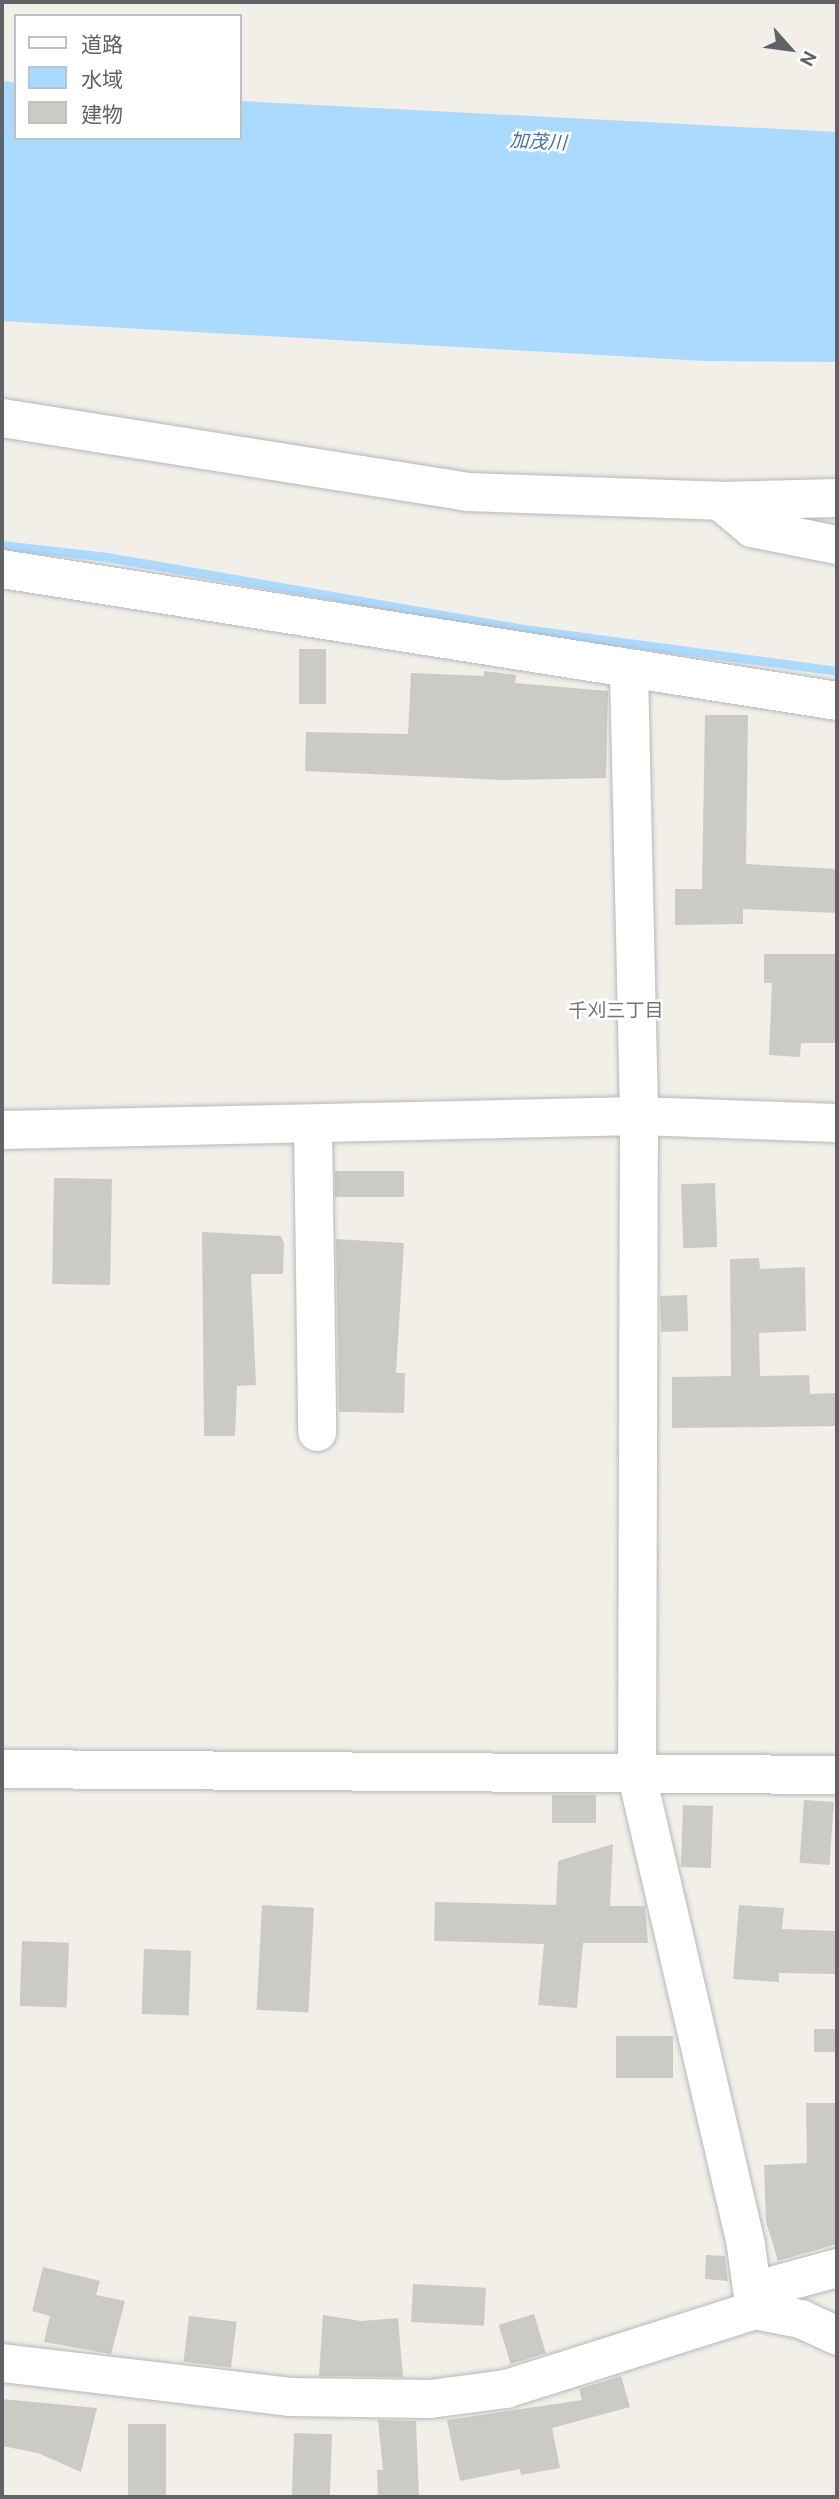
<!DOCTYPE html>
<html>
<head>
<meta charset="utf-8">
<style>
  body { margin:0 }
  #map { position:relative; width:839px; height:2499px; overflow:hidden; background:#f1efe8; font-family:Ubuntu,"Noto Sans JP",sans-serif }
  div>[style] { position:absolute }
  .water>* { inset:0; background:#aadaff }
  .stream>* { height:9px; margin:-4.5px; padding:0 4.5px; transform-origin:4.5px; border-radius:4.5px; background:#aadaff }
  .river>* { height:51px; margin:-25.5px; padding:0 25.5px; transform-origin:25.5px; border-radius:25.5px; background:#aadaff }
  .building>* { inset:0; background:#cccac5; transform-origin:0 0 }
  .roads { filter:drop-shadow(0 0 2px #b5b8bc) drop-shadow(0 0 2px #b5b8bc) }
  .minor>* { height:38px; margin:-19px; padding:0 19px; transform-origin:19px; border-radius:19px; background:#fff }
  span { translate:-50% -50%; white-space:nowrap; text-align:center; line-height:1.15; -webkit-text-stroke:5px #fff; paint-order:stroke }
  .water-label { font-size:19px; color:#4174aa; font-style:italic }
  .neighbourhood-label { font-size:19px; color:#70757a }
  .frame { position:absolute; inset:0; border:4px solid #5f6368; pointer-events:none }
  .legend { position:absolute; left:14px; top:14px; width:228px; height:126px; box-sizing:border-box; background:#fff; border:2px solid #bfc1c3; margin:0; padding:9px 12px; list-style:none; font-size:21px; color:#5f6368 }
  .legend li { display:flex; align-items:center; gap:14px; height:35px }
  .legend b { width:35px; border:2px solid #bfc1c3 }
  .north { position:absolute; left:755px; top:14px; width:70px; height:70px; -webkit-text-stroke:5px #fff; paint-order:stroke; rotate:118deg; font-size:19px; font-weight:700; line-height:28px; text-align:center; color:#5f6368 }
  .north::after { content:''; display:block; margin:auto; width:24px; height:32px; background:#5f6368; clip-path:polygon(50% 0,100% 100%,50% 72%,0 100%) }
</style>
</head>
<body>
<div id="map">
  <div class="water">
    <div style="clip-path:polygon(2px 122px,16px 123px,16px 138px,220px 138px,751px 177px,837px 174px,837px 362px,705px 361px,2px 321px)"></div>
  </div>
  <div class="stream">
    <div style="left:2px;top:545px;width:106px;rotate:6.5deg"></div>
    <div style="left:107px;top:557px;width:430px;rotate:9.8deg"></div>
    <div style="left:531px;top:630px;width:309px;rotate:7.6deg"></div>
  </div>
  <div class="river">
    <div style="left:2px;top:106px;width:14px;rotate:8deg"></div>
    <div style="left:240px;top:126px;width:598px;rotate:2.97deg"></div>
  </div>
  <div class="building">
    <div style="left:299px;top:649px;width:27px;height:55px"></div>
    <div style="clip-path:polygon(484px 671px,516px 675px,515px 683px,608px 691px,606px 778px,503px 780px,305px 771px,306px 732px,408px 734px,411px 673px,484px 676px)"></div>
    <div style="clip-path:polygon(705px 715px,748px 715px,746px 864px,837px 869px,837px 913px,743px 909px,743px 924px,675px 925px,675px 889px,702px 889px)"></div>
    <div style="clip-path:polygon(764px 954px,837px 954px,837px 1043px,801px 1043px,800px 1057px,769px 1055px,772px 983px,764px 983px)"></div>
    <div style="left:335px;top:1171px;width:69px;height:26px"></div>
    <div style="left:54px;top:1178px;width:58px;height:106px;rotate:1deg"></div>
    <div style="left:715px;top:1183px;width:64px;height:34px;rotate:88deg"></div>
    <div style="clip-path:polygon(202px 1232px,281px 1236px,284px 1243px,283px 1274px,251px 1274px,256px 1385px,237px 1386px,235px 1436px,204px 1436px)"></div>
    <div style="clip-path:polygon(336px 1239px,404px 1243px,396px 1373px,405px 1373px,404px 1413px,339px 1412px)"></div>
    <div style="clip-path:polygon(759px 1258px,760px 1269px,805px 1267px,806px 1331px,759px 1333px,760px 1376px,809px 1375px,810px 1394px,837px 1393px,837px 1426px,672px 1428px,672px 1377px,731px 1376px,730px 1259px)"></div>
    <div style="left:687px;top:1295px;width:36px;height:27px;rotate:88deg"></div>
    <div style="left:552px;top:1795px;width:44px;height:28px"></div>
    <div style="left:804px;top:1800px;width:30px;height:63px;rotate:4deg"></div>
    <div style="left:683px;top:1805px;width:30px;height:62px;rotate:2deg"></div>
    <div style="clip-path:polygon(613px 1844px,610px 1906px,645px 1906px,648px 1943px,583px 1943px,577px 2008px,538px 2005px,544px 1944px,434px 1941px,435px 1902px,556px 1905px,558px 1861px)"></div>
    <div style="left:262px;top:1905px;width:52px;height:105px;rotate:3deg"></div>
    <div style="clip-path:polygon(739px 1905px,784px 1908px,782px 1929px,837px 1931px,837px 1974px,779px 1973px,779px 1982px,733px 1979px)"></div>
    <div style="left:22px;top:1941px;width:47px;height:65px;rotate:2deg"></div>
    <div style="left:144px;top:1949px;width:47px;height:65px;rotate:2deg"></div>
    <div style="left:814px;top:2029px;width:23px;height:23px"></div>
    <div style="left:616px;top:2036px;width:57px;height:42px"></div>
    <div style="clip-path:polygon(806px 2103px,837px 2103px,837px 2244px,778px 2261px,766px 2222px,764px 2165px,807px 2163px)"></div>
    <div style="clip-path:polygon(706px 2255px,725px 2256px,728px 2281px,705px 2279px)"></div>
    <div style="clip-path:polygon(43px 2267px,100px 2281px,96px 2295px,125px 2301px,111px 2354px,44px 2342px,50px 2316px,32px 2311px)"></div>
    <div style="left:413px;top:2284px;width:73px;height:38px;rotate:3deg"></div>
    <div style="left:534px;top:2314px;width:41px;height:37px;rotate:73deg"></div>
    <div style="clip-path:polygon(323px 2315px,361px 2321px,398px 2318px,403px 2377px,319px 2376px)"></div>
    <div style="left:189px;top:2316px;width:48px;height:46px;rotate:7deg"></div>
    <div style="clip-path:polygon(621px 2376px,630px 2407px,552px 2428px,560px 2468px,521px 2475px,520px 2469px,460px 2481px,447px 2420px,582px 2400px,579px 2389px)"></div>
    <div style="clip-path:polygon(2px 2399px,97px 2408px,81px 2472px,38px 2453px,2px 2446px)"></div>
    <div style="clip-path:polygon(378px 2420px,416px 2421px,419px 2497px,378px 2497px,377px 2470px,383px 2470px)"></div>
    <div style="left:128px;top:2424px;width:38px;height:72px"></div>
    <div style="left:294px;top:2433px;width:38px;height:64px;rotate:2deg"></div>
  </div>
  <div class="roads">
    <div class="minor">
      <div style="left:2px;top:418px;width:471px;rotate:9deg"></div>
      <div style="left:467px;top:492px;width:253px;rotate:2deg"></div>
      <div style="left:720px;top:501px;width:117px;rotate:-1.5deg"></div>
      <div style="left:720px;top:501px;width:42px;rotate:40.2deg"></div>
      <div style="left:752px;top:528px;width:87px;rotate:11.3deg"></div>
      <div style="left:2px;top:569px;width:845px;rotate:8.98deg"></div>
      <div style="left:629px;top:671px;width:445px;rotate:88.7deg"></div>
      <div style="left:639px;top:1116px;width:660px;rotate:90.17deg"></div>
      <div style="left:637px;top:1776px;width:482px;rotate:76.9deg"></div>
      <div style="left:746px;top:2246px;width:65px;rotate:82deg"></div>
      <div style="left:313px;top:1127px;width:305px;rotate:89.2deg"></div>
      <div style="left:2px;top:1130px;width:637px;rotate:-1.26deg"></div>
      <div style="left:639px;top:1116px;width:198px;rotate:2deg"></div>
      <div style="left:2px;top:1769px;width:835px;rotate:0.41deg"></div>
      <div style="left:753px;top:2291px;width:87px;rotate:-15.3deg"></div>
      <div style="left:2px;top:2363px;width:290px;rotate:6.7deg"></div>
      <div style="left:290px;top:2397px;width:140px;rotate:0.8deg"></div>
      <div style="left:430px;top:2399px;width:77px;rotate:-7.5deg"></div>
      <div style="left:506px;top:2389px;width:261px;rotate:-17.6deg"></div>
      <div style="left:755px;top:2310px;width:47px;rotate:11.1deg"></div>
      <div style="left:801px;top:2319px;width:40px;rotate:25deg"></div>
    </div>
  </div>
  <div class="water-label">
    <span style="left:538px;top:142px;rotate:3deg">加茂川</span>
  </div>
  <div class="neighbourhood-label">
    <span style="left:616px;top:1011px">千刈三丁目</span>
  </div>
  <div class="frame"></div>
  <ul class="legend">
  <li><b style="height:9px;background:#fff"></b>道路</li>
  <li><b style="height:19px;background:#aadaff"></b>水域</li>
  <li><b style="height:19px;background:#cccac5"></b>建物</li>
  </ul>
  <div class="north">N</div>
</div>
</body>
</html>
